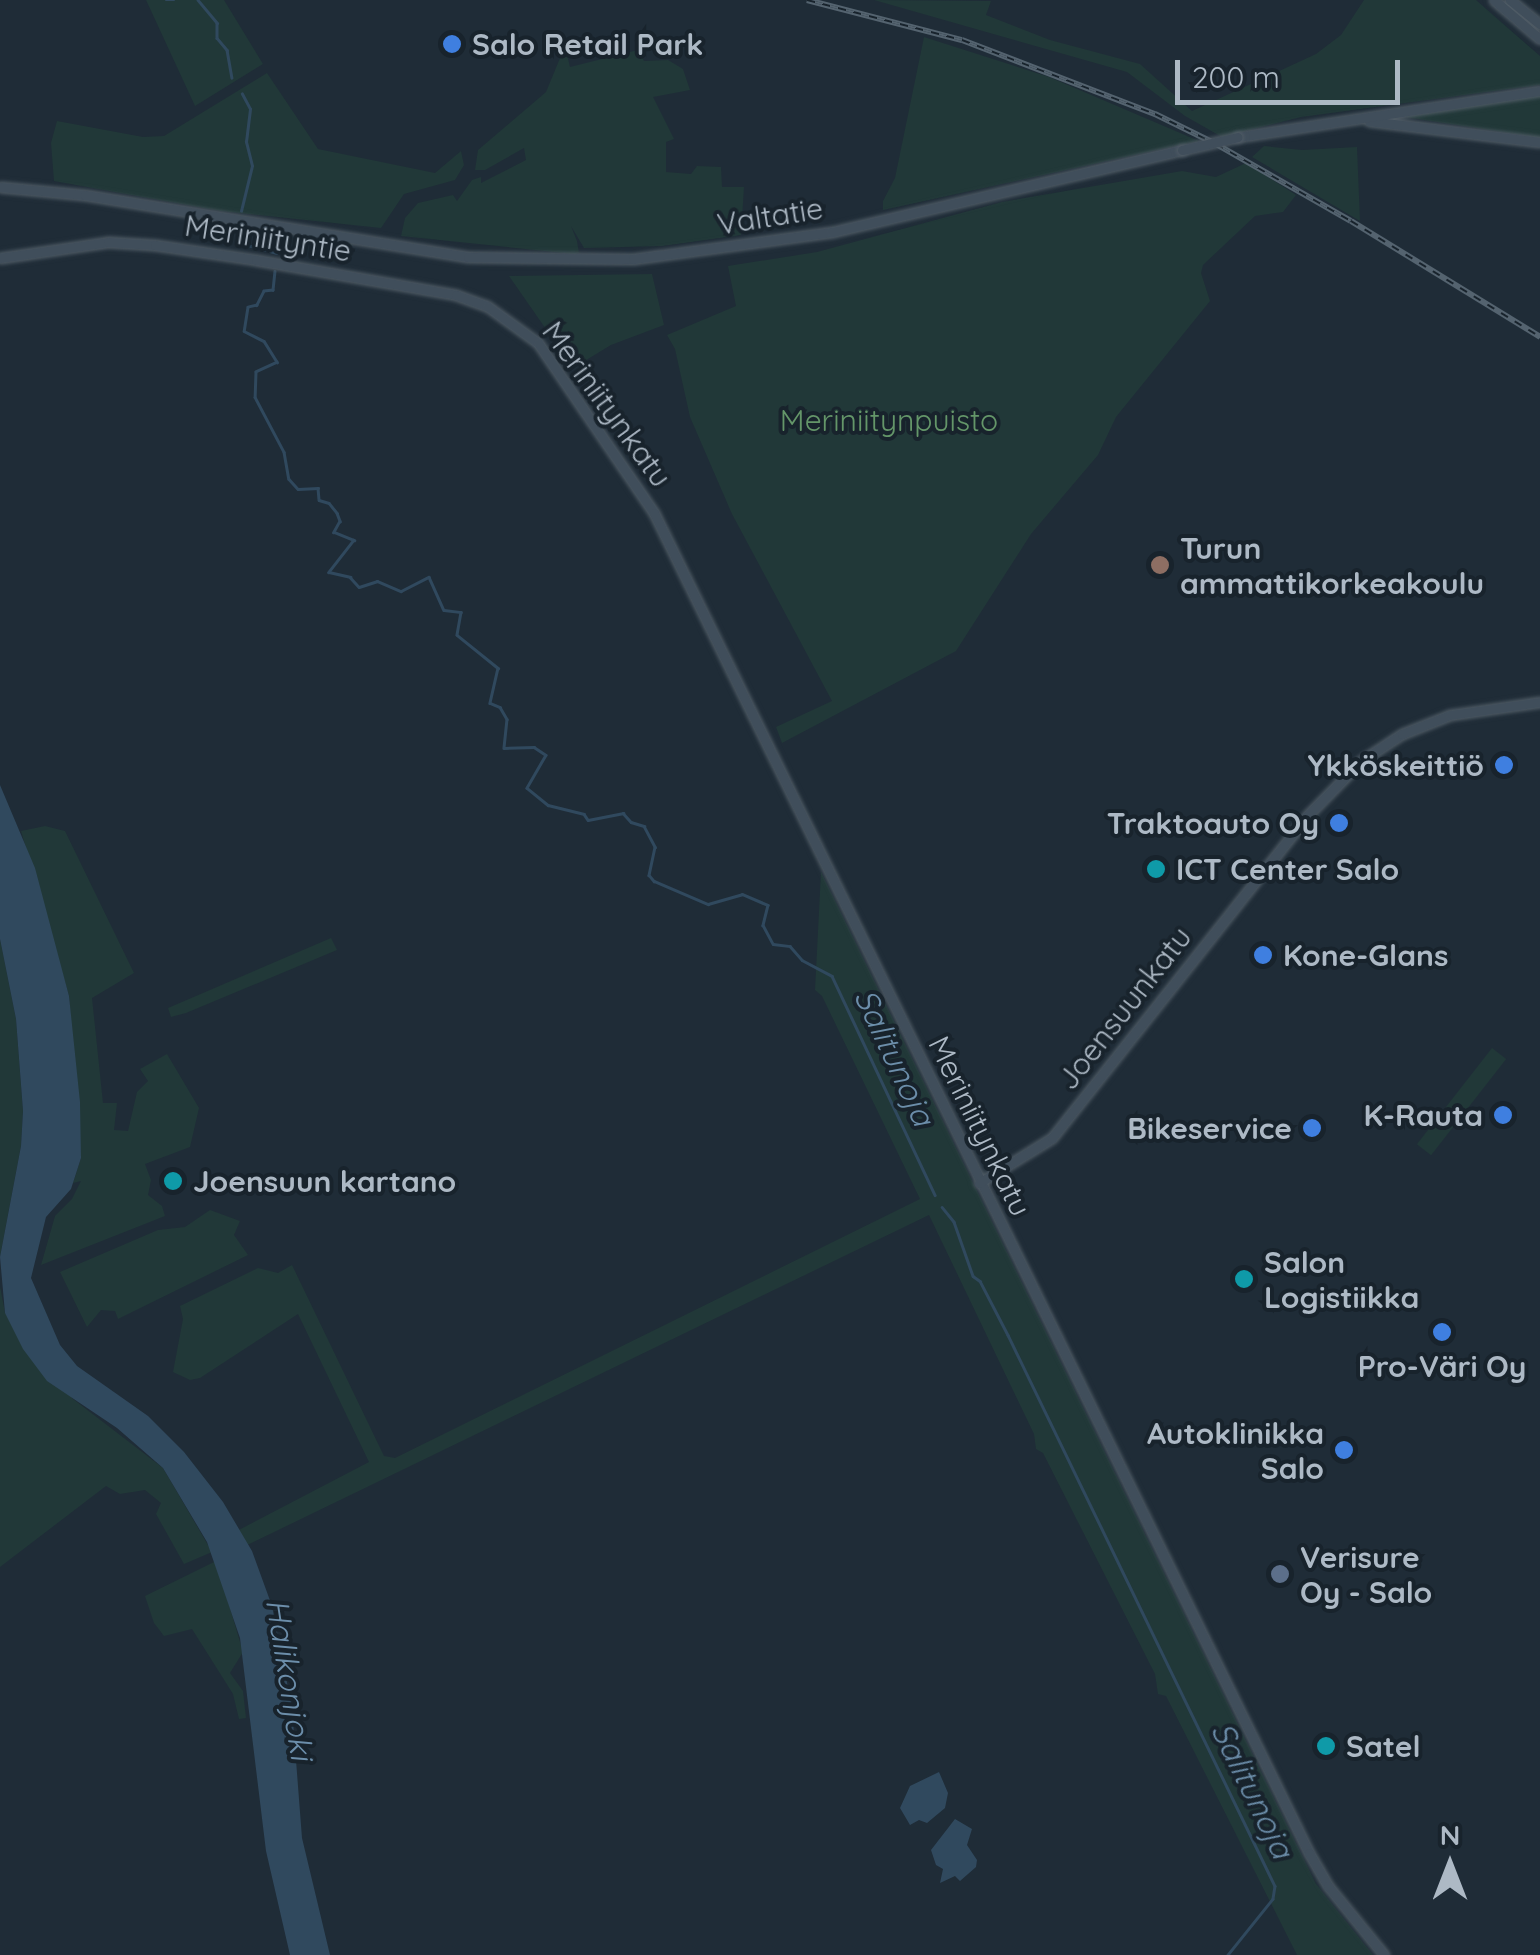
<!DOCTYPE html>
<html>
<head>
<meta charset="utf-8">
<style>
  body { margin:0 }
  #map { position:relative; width:1540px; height:1955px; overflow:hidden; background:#1f2c37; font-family:Quicksand,sans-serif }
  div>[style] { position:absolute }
  .green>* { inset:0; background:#213838; transform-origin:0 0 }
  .water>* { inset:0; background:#30495e }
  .stream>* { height:2.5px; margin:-1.25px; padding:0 1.25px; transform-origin:1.25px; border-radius:1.25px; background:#30495e }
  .roads { filter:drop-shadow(0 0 2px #505c66) drop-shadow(0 0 2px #505c66) }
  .secondary>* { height:9px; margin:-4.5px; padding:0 4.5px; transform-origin:4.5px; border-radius:4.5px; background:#404e5b }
  .rail>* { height:6px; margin-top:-3px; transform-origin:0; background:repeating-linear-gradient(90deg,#18232c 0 8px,#54636f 0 16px); box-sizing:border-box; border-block:2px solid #54636f }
  .bridges { filter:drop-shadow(0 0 2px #505c66) drop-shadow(0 0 2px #505c66) }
  .secondary-bridge>* { height:9px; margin:-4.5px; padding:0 4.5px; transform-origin:4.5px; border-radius:4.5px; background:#404e5b }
  .dots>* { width:28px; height:28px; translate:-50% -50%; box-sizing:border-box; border:5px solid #18232c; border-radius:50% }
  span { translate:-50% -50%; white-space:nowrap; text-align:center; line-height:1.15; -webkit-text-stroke:8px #18232c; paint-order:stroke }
  .poi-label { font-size:30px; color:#adb9c5; font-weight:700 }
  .left { translate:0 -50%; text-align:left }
  .right { translate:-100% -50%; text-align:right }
  .street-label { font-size:30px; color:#adb9c5 }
  .park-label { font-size:30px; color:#649669 }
  .water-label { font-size:32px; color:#6c8eaa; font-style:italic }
  .north { position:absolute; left:1400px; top:1815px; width:100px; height:100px; -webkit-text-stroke:8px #18232c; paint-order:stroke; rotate:0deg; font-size:28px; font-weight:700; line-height:40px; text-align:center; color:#adb9c5 }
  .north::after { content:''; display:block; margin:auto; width:35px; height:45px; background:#adb9c5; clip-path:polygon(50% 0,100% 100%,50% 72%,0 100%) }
  .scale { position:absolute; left:1175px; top:60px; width:225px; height:45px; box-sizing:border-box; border:5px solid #adb9c5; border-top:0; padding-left:12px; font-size:30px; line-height:35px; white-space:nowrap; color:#adb9c5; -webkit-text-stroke:8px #18232c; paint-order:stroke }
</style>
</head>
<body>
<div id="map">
  <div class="green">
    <div style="clip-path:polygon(146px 0,224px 0,263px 64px,195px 106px)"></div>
    <div style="clip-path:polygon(874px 0,991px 1px,986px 15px,1050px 40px,1140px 64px,1192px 111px,1316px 54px,1341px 35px,1364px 0,1476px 0,1540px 56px,1540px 85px,1301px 117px,1222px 137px,1185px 116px,1127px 72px)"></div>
    <div style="clip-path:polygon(924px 37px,1049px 77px,1199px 141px,883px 210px,883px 201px,895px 178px)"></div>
    <div style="clip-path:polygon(565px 46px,570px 67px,638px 50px,644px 61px,668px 60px,683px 69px,690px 90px,653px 97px,674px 139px,666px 142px,666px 172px,691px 174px,697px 166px,721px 167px,722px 187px,744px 187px,741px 235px,662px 246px,584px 248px,571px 226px,577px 241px,579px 253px,574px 254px,401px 236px,405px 218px,418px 203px,453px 195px,457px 201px,472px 180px,481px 177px,481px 183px,526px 160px,524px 148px,485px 170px,475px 170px,478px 150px,546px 92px)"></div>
    <div style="clip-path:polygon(267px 73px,318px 149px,435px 173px,461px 151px,464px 165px,455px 180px,404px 194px,381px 228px,220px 211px,54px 181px,51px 143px,57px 121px,143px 137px,164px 136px)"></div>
    <div style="clip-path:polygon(1540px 95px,1540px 138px,1405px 117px)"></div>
    <div style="clip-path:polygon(1264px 146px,1302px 150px,1357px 147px,1360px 221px,1252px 157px)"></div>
    <div style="clip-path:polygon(1246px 163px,1296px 195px,1283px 212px,1255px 216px,1203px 265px,1201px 273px,1210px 301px,1116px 417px,1098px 455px,1031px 534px,956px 651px,782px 743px,776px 727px,832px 701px,732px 514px,690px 417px,675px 349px,667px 335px,736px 306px,728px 266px,817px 252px,1002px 202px,1182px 171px,1216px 177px)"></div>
    <div style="clip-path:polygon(652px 274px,664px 325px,611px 345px,573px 368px,509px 276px)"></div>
    <div style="clip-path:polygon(45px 826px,65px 831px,134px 973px,92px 998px,103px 1103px,117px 1103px,114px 1130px,128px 1131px,137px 1092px,148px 1081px,140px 1069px,167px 1054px,199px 1108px,190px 1147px,145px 1164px,151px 1180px,148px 1195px,162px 1206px,165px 1216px,41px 1265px,55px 1216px,72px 1199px,81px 1181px,73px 1183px,81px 1158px,69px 996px,21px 831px)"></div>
    <div style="clip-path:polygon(821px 872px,1316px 1884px,1373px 1955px,1297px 1955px,1166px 1696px,1158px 1694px,1155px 1674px,1043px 1453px,1036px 1449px,1034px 1434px,929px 1215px,239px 1549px,233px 1533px,369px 1462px,298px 1314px,200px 1378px,190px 1380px,173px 1372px,183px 1319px,180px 1306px,258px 1268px,278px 1273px,292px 1265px,384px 1456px,395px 1458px,920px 1199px,822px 996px,815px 990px)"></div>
    <div style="clip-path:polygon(331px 938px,337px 950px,186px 1013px,171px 1017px,168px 1008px)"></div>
    <div style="clip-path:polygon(0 939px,16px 1019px,23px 1111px,21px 1146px,0 1257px)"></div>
    <div style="left:1492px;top:1048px;width:18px;height:122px;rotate:38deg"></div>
    <div style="clip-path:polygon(210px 1210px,240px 1221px,234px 1235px,248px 1255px,118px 1319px,115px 1311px,101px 1310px,87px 1327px,60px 1272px,158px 1230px,185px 1227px)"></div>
    <div style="clip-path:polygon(0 1286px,5px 1313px,73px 1399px,163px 1468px,212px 1552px,184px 1564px,156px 1514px,161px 1503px,145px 1490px,120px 1494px,106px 1486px,0 1567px)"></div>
    <div style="clip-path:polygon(216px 1561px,243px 1652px,230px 1673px,243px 1691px,246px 1718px,239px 1719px,233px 1694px,192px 1629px,164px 1636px,154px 1623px,145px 1596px)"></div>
  </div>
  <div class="water">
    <div style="clip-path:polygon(0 785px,35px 868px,69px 996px,80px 1102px,81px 1158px,71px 1189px,46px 1217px,31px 1278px,60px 1345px,77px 1366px,148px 1416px,184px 1452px,223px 1502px,252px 1551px,272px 1606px,292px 1708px,302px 1838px,330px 1955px,290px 1955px,266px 1851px,240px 1638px,207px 1542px,163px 1468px,117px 1428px,47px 1381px,23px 1349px,5px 1313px,0 1257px,21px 1146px,23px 1111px,16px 1019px,0 939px)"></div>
    <div style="clip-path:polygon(939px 1772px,948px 1793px,945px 1808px,927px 1823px,919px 1820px,910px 1825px,900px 1808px,910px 1786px)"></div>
    <div style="clip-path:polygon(955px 1819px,972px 1829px,967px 1845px,977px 1860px,976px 1867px,960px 1881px,955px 1876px,940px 1883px,943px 1869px,936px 1865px,931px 1850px)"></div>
  </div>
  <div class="stream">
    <div style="left:166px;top:0;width:8px"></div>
    <div style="left:198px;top:0;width:30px;rotate:50deg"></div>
    <div style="left:217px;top:23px;width:15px;rotate:90deg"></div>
    <div style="left:217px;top:38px;width:16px;rotate:50deg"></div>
    <div style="left:227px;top:50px;width:28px;rotate:80deg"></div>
    <div style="left:241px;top:211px;width:46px;rotate:-76.3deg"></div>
    <div style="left:252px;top:166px;width:25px;rotate:-104deg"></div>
    <div style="left:246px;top:142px;width:33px;rotate:-83deg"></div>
    <div style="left:250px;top:109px;width:17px;rotate:-118deg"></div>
    <div style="left:238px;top:231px;width:5px;rotate:-90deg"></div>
    <div style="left:236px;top:242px;width:42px;rotate:15deg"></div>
    <div style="left:275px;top:271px;width:19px;rotate:96deg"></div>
    <div style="left:273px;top:290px;width:9px;rotate:174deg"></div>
    <div style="left:264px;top:291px;width:16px;rotate:117deg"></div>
    <div style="left:257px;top:305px;width:9px;rotate:167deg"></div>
    <div style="left:248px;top:307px;width:24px;rotate:99deg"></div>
    <div style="left:244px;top:331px;width:22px;rotate:27deg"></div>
    <div style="left:264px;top:341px;width:25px;rotate:58deg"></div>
    <div style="left:277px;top:362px;width:23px;rotate:155deg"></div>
    <div style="left:256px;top:372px;width:25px;rotate:92deg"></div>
    <div style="left:255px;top:397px;width:62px;rotate:62.2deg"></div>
    <div style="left:284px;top:452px;width:27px;rotate:80deg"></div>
    <div style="left:289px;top:479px;width:13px;rotate:48deg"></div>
    <div style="left:298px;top:489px;width:20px;rotate:-3deg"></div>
    <div style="left:318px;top:488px;width:12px;rotate:85deg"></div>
    <div style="left:319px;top:500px;width:10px;rotate:17deg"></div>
    <div style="left:329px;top:503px;width:13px;rotate:51deg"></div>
    <div style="left:337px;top:513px;width:9px;rotate:69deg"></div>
    <div style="left:340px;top:521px;width:13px;rotate:119deg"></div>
    <div style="left:334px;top:532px;width:22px;rotate:22deg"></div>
    <div style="left:354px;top:540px;width:41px;rotate:128deg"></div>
    <div style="left:329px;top:572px;width:22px;rotate:13deg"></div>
    <div style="left:350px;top:577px;width:13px;rotate:48deg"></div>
    <div style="left:359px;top:587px;width:19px;rotate:-18deg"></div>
    <div style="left:377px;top:581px;width:26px;rotate:23deg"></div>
    <div style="left:401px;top:591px;width:31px;rotate:-27deg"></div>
    <div style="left:429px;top:577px;width:36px;rotate:66deg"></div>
    <div style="left:444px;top:610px;width:17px;rotate:7deg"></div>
    <div style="left:461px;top:612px;width:23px;rotate:100deg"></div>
    <div style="left:457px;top:635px;width:53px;rotate:38.8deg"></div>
    <div style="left:498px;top:668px;width:36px;rotate:103deg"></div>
    <div style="left:490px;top:703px;width:11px;rotate:22deg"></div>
    <div style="left:500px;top:707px;width:14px;rotate:60deg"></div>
    <div style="left:507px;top:719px;width:29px;rotate:96deg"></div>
    <div style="left:504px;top:748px;width:30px;rotate:-2deg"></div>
    <div style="left:534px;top:747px;width:14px;rotate:34deg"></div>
    <div style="left:546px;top:755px;width:38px;rotate:120deg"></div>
    <div style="left:527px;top:788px;width:27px;rotate:39deg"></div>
    <div style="left:548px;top:805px;width:37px;rotate:14deg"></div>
    <div style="left:584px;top:814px;width:7px;rotate:56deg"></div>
    <div style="left:588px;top:820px;width:36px;rotate:-11deg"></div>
    <div style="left:623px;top:813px;width:12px;rotate:48deg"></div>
    <div style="left:631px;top:822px;width:14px;rotate:17deg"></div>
    <div style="left:644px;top:826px;width:24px;rotate:62deg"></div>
    <div style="left:655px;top:847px;width:29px;rotate:102deg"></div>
    <div style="left:649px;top:875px;width:8px;rotate:50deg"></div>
    <div style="left:654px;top:881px;width:59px;rotate:23.1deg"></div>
    <div style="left:708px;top:904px;width:35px;rotate:-16deg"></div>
    <div style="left:742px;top:894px;width:28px;rotate:23deg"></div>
    <div style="left:768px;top:905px;width:21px;rotate:104deg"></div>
    <div style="left:763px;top:925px;width:21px;rotate:62deg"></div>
    <div style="left:773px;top:944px;width:17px;rotate:7deg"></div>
    <div style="left:790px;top:946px;width:18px;rotate:49deg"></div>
    <div style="left:802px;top:960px;width:34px;rotate:28deg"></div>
    <div style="left:832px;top:976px;width:242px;rotate:64.8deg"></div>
    <div style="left:942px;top:1207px;width:19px;rotate:51deg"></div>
    <div style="left:954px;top:1222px;width:57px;rotate:70.6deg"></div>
    <div style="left:973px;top:1276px;width:9px;rotate:36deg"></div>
    <div style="left:980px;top:1281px;width:61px;rotate:62.6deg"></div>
    <div style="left:1008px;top:1335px;width:612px;rotate:64.15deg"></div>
    <div style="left:1275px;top:1886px;width:13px;rotate:99deg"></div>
    <div style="left:1273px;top:1899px;width:72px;rotate:128.8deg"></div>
  </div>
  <div class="roads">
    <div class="secondary">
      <div style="left:1494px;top:0;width:60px;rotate:40.3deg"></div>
      <div style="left:1510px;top:0;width:38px;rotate:39deg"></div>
      <div style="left:1369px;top:121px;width:172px;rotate:7deg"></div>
      <div style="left:1238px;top:137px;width:305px;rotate:-8.7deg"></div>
      <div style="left:0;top:187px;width:85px;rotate:5.4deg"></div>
      <div style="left:85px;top:195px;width:388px;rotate:9.2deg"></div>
      <div style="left:468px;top:257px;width:165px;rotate:0.7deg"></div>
      <div style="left:633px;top:259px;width:201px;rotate:-7.7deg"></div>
      <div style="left:832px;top:232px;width:359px;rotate:-13.2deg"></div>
      <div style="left:0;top:258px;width:109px;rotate:-8.4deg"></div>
      <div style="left:108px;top:242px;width:47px;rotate:3.7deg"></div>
      <div style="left:155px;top:245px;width:102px;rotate:8.4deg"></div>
      <div style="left:256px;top:260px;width:203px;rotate:9.9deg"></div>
      <div style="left:456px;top:295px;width:33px;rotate:20deg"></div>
      <div style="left:487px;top:306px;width:63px;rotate:36deg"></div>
      <div style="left:538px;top:343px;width:206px;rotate:55.7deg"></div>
      <div style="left:654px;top:513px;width:1492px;rotate:63.95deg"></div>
      <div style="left:1309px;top:1853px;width:38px;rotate:60deg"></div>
      <div style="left:1328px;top:1886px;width:89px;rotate:50.9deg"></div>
      <div style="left:979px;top:1183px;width:86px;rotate:-31.7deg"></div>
      <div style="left:1052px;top:1138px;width:411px;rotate:-51.6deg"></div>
      <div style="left:1307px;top:816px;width:77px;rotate:-45.5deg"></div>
      <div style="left:1361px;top:761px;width:49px;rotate:-33.4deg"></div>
      <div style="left:1402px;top:734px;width:52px;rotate:-21.6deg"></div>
      <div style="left:1450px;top:715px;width:91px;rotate:-8.2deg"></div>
    </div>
  </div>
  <div class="rail">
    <div style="left:807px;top:0;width:160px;rotate:14.5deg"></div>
    <div style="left:962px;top:40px;width:207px;rotate:21deg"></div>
    <div style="left:1155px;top:114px;width:68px;rotate:26.2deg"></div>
    <div style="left:1216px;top:144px;width:155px;rotate:29.7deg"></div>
    <div style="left:1351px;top:221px;width:222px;rotate:31.5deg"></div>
  </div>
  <div class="bridges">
    <div class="secondary-bridge">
      <div style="left:1182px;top:150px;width:57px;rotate:-13.1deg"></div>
    </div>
  </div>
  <div class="dots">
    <div style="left:452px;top:44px;background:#3f7fe0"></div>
    <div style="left:1160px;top:565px;background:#8d6e63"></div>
    <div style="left:1504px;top:765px;background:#3f7fe0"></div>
    <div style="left:1339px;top:823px;background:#3f7fe0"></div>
    <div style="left:1156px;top:869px;background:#0f9aa8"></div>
    <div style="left:1263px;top:955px;background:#3f7fe0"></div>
    <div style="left:1503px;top:1115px;background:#3f7fe0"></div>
    <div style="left:1312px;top:1128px;background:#3f7fe0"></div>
    <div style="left:173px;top:1181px;background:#0f9aa8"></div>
    <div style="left:1244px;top:1279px;background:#0f9aa8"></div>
    <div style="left:1442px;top:1332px;background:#3f7fe0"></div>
    <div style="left:1344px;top:1450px;background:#3f7fe0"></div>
    <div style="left:1280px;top:1574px;background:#5c6f8a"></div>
    <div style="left:1326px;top:1746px;background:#0f9aa8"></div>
  </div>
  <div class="poi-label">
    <span class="left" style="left:472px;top:44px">Salo Retail Park</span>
    <span class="left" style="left:1180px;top:565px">Turun<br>ammattikorkeakoulu</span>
    <span class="right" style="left:1484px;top:765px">Ykköskeittiö</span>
    <span class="right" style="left:1319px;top:823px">Traktoauto Oy</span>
    <span class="left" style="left:1176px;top:869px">ICT Center Salo</span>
    <span class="left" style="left:1283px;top:955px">Kone-Glans</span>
    <span class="right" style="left:1483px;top:1115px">K-Rauta</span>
    <span class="right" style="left:1292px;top:1128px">Bikeservice</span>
    <span class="left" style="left:193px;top:1181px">Joensuun kartano</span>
    <span class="left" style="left:1264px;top:1279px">Salon<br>Logistiikka</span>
    <span style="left:1442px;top:1366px">Pro-Väri Oy</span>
    <span class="right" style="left:1324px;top:1450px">Autoklinikka<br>Salo</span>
    <span class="left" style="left:1300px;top:1574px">Verisure<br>Oy - Salo</span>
    <span class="left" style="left:1346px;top:1746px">Satel</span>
  </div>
  <div class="street-label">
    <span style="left:770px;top:216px;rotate:-9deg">Valtatie</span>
    <span style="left:268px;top:238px;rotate:9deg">Meriniityntie</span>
    <span style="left:607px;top:404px;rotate:54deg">Meriniitynkatu</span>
    <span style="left:1124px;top:1008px;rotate:-52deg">Joensuunkatu</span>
    <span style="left:980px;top:1126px;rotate:64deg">Meriniitynkatu</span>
  </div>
  <div class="park-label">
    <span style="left:889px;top:420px">Meriniitynpuisto</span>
  </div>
  <div class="water-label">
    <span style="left:895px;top:1057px;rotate:65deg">Salitunoja</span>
    <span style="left:290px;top:1679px;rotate:81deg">Halikonjoki</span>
    <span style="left:1253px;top:1790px;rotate:64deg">Salitunoja</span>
  </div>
  <div class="north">N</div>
  <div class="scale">200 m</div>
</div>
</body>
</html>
